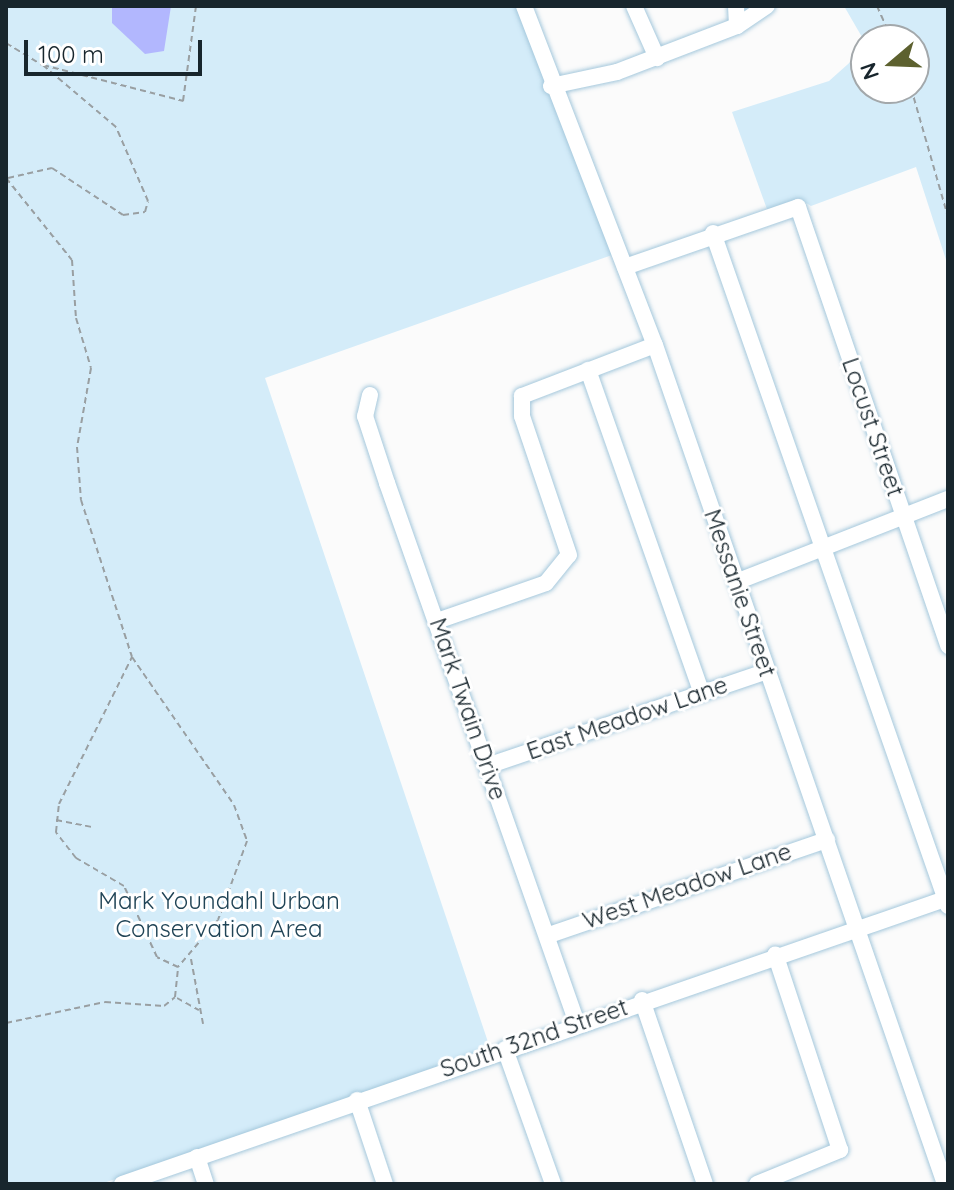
<!DOCTYPE html>
<html>
<head>
<meta charset="utf-8">
<style>
  body { margin:0 }
  #map { position:relative; width:954px; height:1190px; overflow:hidden; background:#fbfbfb; font-family:Quicksand,sans-serif }
  div>[style] { position:absolute }
  .green>* { inset:0; background:#d4ecf9 }
  .water>* { inset:0; background:#b2b7fe }
  .path>* { height:2px; margin-top:-1px; transform-origin:0; background:repeating-linear-gradient(90deg,#999fa2 0 6px,transparent 0 10px) }
  .roads { filter:drop-shadow(0 0 2px #a5c8dc) drop-shadow(0 0 2px #a5c8dc) }
  .minor>* { height:16px; margin:-8px; padding:0 8px; transform-origin:8px; border-radius:8px; background:#fff }
  span { translate:-50% -50%; white-space:nowrap; text-align:center; line-height:1.15; -webkit-text-stroke:6px #fff; paint-order:stroke }
  .street-label { font-size:24px; color:#18262d }
  .park-label { font-size:24px; color:#204456 }
  .frame { position:absolute; inset:0; border:8px solid #18262d; pointer-events:none }
  .north { position:absolute; left:850px; top:24px; width:80px; height:80px; box-sizing:border-box; background:#fff; border:2px solid #a3a8ab; border-radius:50%; rotate:251deg; font-size:22px; font-weight:700; line-height:32px; text-align:center; color:#18262d }
  .north::after { content:''; display:block; margin:auto; width:28px; height:36px; background:#5d612f; clip-path:polygon(50% 0,100% 100%,50% 72%,0 100%) }
  .scale { position:absolute; left:24px; top:40px; width:178px; height:36px; box-sizing:border-box; border:4px solid #18262d; border-top:0; padding-left:10px; font-size:24px; line-height:28px; white-space:nowrap; color:#18262d; -webkit-text-stroke:6px #fff; paint-order:stroke }
</style>
</head>
<body>
<div id="map">
  <div class="green">
    <div style="clip-path:polygon(6px 6px,516px 6px,612px 255px,265px 378px,490px 1048px,101px 1184px,6px 1184px)"></div>
    <div style="clip-path:polygon(844px 6px,948px 6px,948px 266px,916px 167px,811px 206px,803px 201px,768px 212px,732px 112px,829px 81px,866px 48px,866px 88px,914px 88px,914px 40px,866px 44px)"></div>
  </div>
  <div class="water">
    <div style="clip-path:polygon(112px 6px,171px 6px,164px 51px,145px 54px,112px 23px)"></div>
  </div>
  <div class="path">
    <div style="left:497px;top:6px;width:15px;rotate:4deg"></div>
    <div style="left:877px;top:6px;width:37px;rotate:66deg"></div>
    <div style="left:6px;top:43px;width:42px;rotate:31.4deg"></div>
    <div style="left:911px;top:88px;width:134px;rotate:74deg"></div>
    <div style="left:6px;top:178px;width:105px;rotate:51.2deg"></div>
    <div style="left:72px;top:260px;width:58px;rotate:86.1deg"></div>
    <div style="left:76px;top:318px;width:52px;rotate:73.3deg"></div>
    <div style="left:91px;top:368px;width:80px;rotate:100deg"></div>
    <div style="left:77px;top:447px;width:53px;rotate:85.7deg"></div>
    <div style="left:81px;top:500px;width:165px;rotate:72deg"></div>
    <div style="left:132px;top:657px;width:180px;rotate:55.4deg"></div>
    <div style="left:234px;top:805px;width:38px;rotate:70deg"></div>
    <div style="left:247px;top:841px;width:84px;rotate:110.2deg"></div>
    <div style="left:218px;top:920px;width:62px;rotate:130.4deg"></div>
    <div style="left:178px;top:967px;width:23px;rotate:-155deg"></div>
    <div style="left:157px;top:957px;width:78px;rotate:-114.9deg"></div>
    <div style="left:124px;top:886px;width:56px;rotate:-149.7deg"></div>
    <div style="left:76px;top:858px;width:33px;rotate:-128deg"></div>
    <div style="left:56px;top:832px;width:28px;rotate:-84deg"></div>
    <div style="left:59px;top:804px;width:164px;rotate:-63.6deg"></div>
    <div style="left:8px;top:178px;width:45px;rotate:-12.8deg"></div>
    <div style="left:52px;top:168px;width:85px;rotate:33.5deg"></div>
    <div style="left:123px;top:215px;width:22px;rotate:-8deg"></div>
    <div style="left:145px;top:212px;width:11px;rotate:-75deg"></div>
    <div style="left:148px;top:201px;width:81px;rotate:-113.4deg"></div>
    <div style="left:116px;top:127px;width:96px;rotate:-139.7deg"></div>
    <div style="left:43px;top:65px;width:145px;rotate:14.4deg"></div>
    <div style="left:183px;top:101px;width:96px;rotate:-82.2deg"></div>
    <div style="left:56px;top:820px;width:36px;rotate:11deg"></div>
    <div style="left:191px;top:959px;width:66px;rotate:79.5deg"></div>
    <div style="left:177px;top:998px;width:25px;rotate:29deg"></div>
    <div style="left:6px;top:1023px;width:101px;rotate:-12deg"></div>
    <div style="left:105px;top:1002px;width:59px;rotate:3.9deg"></div>
    <div style="left:164px;top:1006px;width:14px;rotate:-39deg"></div>
    <div style="left:175px;top:997px;width:29px;rotate:-84deg"></div>
  </div>
  <div class="roads">
    <div class="minor">
      <div style="left:524px;top:6px;width:363px;rotate:68.9deg"></div>
      <div style="left:655px;top:345px;width:888px;rotate:70.93deg"></div>
      <div style="left:634px;top:6px;width:57px;rotate:66.1deg"></div>
      <div style="left:736px;top:6px;width:20px;rotate:87deg"></div>
      <div style="left:737px;top:26px;width:36px;rotate:-34deg"></div>
      <div style="left:551px;top:86px;width:67px;rotate:-12deg"></div>
      <div style="left:617px;top:72px;width:129px;rotate:-21deg"></div>
      <div style="left:713px;top:233px;width:713px;rotate:70.75deg"></div>
      <div style="left:625px;top:267px;width:183px;rotate:-19.1deg"></div>
      <div style="left:798px;top:207px;width:464px;rotate:71.1deg"></div>
      <div style="left:588px;top:370px;width:343px;rotate:70.6deg"></div>
      <div style="left:370px;top:395px;width:22px;rotate:103deg"></div>
      <div style="left:365px;top:416px;width:71px;rotate:71.8deg"></div>
      <div style="left:387px;top:483px;width:572px;rotate:70.62deg"></div>
      <div style="left:736px;top:582px;width:228px;rotate:-21.4deg"></div>
      <div style="left:437px;top:621px;width:115px;rotate:-19.2deg"></div>
      <div style="left:546px;top:583px;width:36px;rotate:-51deg"></div>
      <div style="left:569px;top:555px;width:147px;rotate:-108.7deg"></div>
      <div style="left:522px;top:416px;width:20px;rotate:-90deg"></div>
      <div style="left:522px;top:396px;width:142px;rotate:-21deg"></div>
      <div style="left:487px;top:766px;width:296px;rotate:-18.7deg"></div>
      <div style="left:549px;top:935px;width:294px;rotate:-18.9deg"></div>
      <div style="left:642px;top:1000px;width:194px;rotate:71.1deg"></div>
      <div style="left:505px;top:1049px;width:143px;rotate:70.4deg"></div>
      <div style="left:357px;top:1100px;width:89px;rotate:71.6deg"></div>
      <div style="left:197px;top:1157px;width:28px;rotate:72deg"></div>
      <div style="left:122px;top:1184px;width:874px;rotate:-19.1deg"></div>
      <div style="left:757px;top:1184px;width:90px;rotate:-22.3deg"></div>
      <div style="left:840px;top:1150px;width:206px;rotate:-108.3deg"></div>
    </div>
  </div>
  <div class="street-label">
    <span style="left:873px;top:427px;rotate:71deg">Locust Street</span>
    <span style="left:740px;top:593px;rotate:71deg">Messanie Street</span>
    <span style="left:468px;top:709px;rotate:71deg">Mark Twain Drive</span>
    <span style="left:627px;top:718px;rotate:-19deg">East Meadow Lane</span>
    <span style="left:687px;top:886px;rotate:-19deg">West Meadow Lane</span>
    <span style="left:534px;top:1038px;rotate:-19deg">South 32nd Street</span>
  </div>
  <div class="park-label">
    <span style="left:219px;top:915px">Mark Youndahl Urban<br>Conservation Area</span>
  </div>
  <div class="frame"></div>
  <div class="north">N</div>
  <div class="scale">100 m</div>
</div>
</body>
</html>
